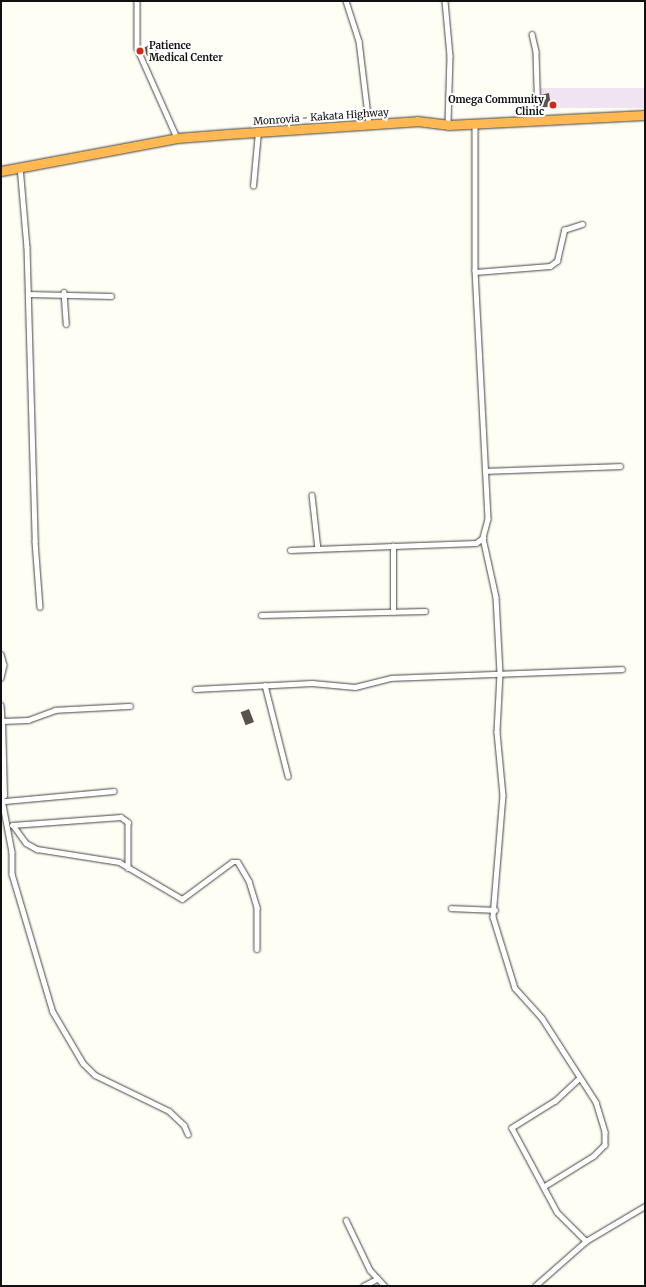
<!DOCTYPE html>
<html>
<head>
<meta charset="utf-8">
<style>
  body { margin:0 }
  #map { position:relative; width:646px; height:1287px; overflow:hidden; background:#fffef4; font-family:Merriweather,serif }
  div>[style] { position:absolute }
  .industrial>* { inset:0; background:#efe4ef; transform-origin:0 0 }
  .building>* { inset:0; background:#5a534b; transform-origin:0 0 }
  .roads { filter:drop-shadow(0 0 1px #434343) drop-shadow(0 0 1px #434343) }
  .street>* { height:4.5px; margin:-2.25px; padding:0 2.25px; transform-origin:2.25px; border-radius:2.25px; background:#fff }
  .highway>* { height:9px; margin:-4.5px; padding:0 4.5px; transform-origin:4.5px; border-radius:4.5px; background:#ffb852 }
  .dots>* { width:11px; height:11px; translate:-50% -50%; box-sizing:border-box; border:2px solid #fff; border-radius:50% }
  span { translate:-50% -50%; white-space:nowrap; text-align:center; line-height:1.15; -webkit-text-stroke:4px #fff; paint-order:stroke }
  .poi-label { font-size:10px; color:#101010; font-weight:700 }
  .left { translate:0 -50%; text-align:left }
  .right { translate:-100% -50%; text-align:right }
  .street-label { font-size:10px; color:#101010 }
  .frame { position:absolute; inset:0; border:2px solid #101010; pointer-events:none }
</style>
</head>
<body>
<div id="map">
  <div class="industrial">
    <div style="left:645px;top:88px;width:20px;height:108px;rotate:90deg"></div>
  </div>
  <div class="building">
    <div style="clip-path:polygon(155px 41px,158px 52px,147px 56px,144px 48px)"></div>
    <div style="clip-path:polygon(549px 93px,551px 106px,541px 108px,541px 95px)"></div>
    <div style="left:249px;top:709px;width:14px;height:9px;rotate:69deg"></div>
  </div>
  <div class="roads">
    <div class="street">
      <div style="left:137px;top:1px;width:47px;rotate:90deg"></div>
      <div style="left:137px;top:48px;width:98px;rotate:66deg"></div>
      <div style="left:346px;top:1px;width:42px;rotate:72deg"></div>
      <div style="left:359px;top:41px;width:84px;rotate:83.1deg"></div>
      <div style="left:445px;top:1px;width:55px;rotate:84.8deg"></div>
      <div style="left:450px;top:56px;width:69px;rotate:91.7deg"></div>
      <div style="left:532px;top:34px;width:18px;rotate:77deg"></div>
      <div style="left:536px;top:52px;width:69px;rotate:88.3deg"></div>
      <div style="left:475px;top:124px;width:146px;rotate:90deg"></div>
      <div style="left:475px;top:270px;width:249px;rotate:87deg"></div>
      <div style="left:488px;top:519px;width:20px;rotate:105deg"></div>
      <div style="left:483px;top:538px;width:60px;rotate:77.6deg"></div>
      <div style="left:496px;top:597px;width:77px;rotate:87deg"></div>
      <div style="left:500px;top:674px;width:58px;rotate:93deg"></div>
      <div style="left:497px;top:732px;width:63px;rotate:84.6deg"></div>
      <div style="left:503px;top:795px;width:122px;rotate:94.7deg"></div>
      <div style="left:493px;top:917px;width:74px;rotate:72.8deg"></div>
      <div style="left:515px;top:988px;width:40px;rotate:48deg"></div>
      <div style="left:542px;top:1018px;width:100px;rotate:57.3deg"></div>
      <div style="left:596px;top:1102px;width:31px;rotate:73deg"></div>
      <div style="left:605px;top:1132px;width:13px;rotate:90deg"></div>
      <div style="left:605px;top:1145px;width:16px;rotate:135deg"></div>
      <div style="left:594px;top:1156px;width:59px;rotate:148.2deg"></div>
      <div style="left:20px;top:166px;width:81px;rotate:85.1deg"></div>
      <div style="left:27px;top:247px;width:294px;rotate:88.4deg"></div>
      <div style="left:35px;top:541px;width:66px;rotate:85.7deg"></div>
      <div style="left:253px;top:186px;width:54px;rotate:-84.7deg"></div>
      <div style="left:475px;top:272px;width:75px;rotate:-4.6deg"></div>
      <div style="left:550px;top:266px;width:9px;rotate:-36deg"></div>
      <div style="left:557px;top:261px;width:32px;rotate:-77deg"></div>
      <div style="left:564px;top:230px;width:19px;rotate:-18deg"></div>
      <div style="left:64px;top:292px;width:32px;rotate:86deg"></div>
      <div style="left:28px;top:294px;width:83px;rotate:1.4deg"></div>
      <div style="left:485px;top:471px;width:135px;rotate:-2.1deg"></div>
      <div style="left:312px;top:495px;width:54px;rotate:83.7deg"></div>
      <div style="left:290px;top:550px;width:103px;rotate:-2.2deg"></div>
      <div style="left:393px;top:612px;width:66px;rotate:-90deg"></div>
      <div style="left:393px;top:546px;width:83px;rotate:-2.1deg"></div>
      <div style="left:476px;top:543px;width:9px;rotate:-36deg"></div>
      <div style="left:261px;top:615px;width:164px;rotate:-1.4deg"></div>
      <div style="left:1px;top:654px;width:11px;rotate:75deg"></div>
      <div style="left:4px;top:665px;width:13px;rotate:103deg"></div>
      <div style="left:265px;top:685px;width:94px;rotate:75.8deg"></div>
      <div style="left:195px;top:689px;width:117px;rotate:-2.9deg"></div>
      <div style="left:312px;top:683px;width:43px;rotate:5.3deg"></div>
      <div style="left:355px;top:687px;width:37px;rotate:-14deg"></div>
      <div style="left:391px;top:678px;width:231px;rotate:-2.2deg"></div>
      <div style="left:1px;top:705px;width:16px;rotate:86deg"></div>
      <div style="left:1px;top:794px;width:59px;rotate:79.3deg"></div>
      <div style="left:12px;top:852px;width:22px;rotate:90deg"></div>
      <div style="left:12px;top:874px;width:144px;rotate:73.5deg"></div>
      <div style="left:53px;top:1012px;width:59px;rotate:59.5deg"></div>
      <div style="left:83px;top:1063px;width:17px;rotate:45deg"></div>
      <div style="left:95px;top:1075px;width:82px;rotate:25.9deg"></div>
      <div style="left:169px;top:1111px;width:21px;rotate:43deg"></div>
      <div style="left:184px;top:1125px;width:10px;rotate:66deg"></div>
      <div style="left:4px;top:796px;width:75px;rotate:-91.5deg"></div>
      <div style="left:2px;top:721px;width:26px;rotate:-2deg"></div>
      <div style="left:28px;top:720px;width:29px;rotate:-20deg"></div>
      <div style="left:55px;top:710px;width:75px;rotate:-3.1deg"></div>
      <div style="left:5px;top:801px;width:109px;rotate:-5.2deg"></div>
      <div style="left:12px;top:825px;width:109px;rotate:-4.2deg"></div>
      <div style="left:121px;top:817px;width:9px;rotate:36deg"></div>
      <div style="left:128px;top:822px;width:46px;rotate:90deg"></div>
      <div style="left:13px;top:825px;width:22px;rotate:54deg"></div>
      <div style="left:26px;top:843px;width:13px;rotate:29deg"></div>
      <div style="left:37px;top:849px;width:83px;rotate:9deg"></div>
      <div style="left:119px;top:862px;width:73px;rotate:30.4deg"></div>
      <div style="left:182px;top:899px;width:62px;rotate:-36.5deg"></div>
      <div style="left:232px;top:862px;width:6px"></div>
      <div style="left:238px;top:862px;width:22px;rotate:60deg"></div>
      <div style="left:249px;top:881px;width:28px;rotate:73deg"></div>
      <div style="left:257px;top:908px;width:41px;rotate:90deg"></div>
      <div style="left:451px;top:908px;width:44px;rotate:2.6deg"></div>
      <div style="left:580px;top:1078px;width:34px;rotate:137deg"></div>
      <div style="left:555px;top:1101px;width:51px;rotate:147.9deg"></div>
      <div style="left:512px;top:1128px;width:95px;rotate:61.8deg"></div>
      <div style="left:557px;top:1212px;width:41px;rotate:45deg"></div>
      <div style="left:346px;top:1220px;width:55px;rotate:64.4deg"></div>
      <div style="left:370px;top:1270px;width:22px;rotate:47deg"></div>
      <div style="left:363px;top:1286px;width:16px;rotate:-27deg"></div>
      <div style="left:535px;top:1286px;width:68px;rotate:-41.4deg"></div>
      <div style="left:586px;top:1241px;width:69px;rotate:-30.7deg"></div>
    </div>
    <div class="highway">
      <div style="left:1px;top:171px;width:179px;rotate:-10.6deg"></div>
      <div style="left:177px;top:138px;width:51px;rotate:-4.5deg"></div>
      <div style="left:228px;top:134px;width:189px;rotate:-3.9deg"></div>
      <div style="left:417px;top:121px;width:31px;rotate:7deg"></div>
      <div style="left:448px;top:125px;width:197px;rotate:-2.9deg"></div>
    </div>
  </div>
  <div class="dots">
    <div style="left:140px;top:51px;background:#d02919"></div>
    <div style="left:553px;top:105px;background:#d02919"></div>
  </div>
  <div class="poi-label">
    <span class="left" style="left:149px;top:51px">Patience<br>Medical Center</span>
    <span class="right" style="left:544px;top:105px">Omega Community<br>Clinic</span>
  </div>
  <div class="street-label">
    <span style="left:321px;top:117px;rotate:-4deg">Monrovia - Kakata Highway</span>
  </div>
  <div class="frame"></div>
</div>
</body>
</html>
